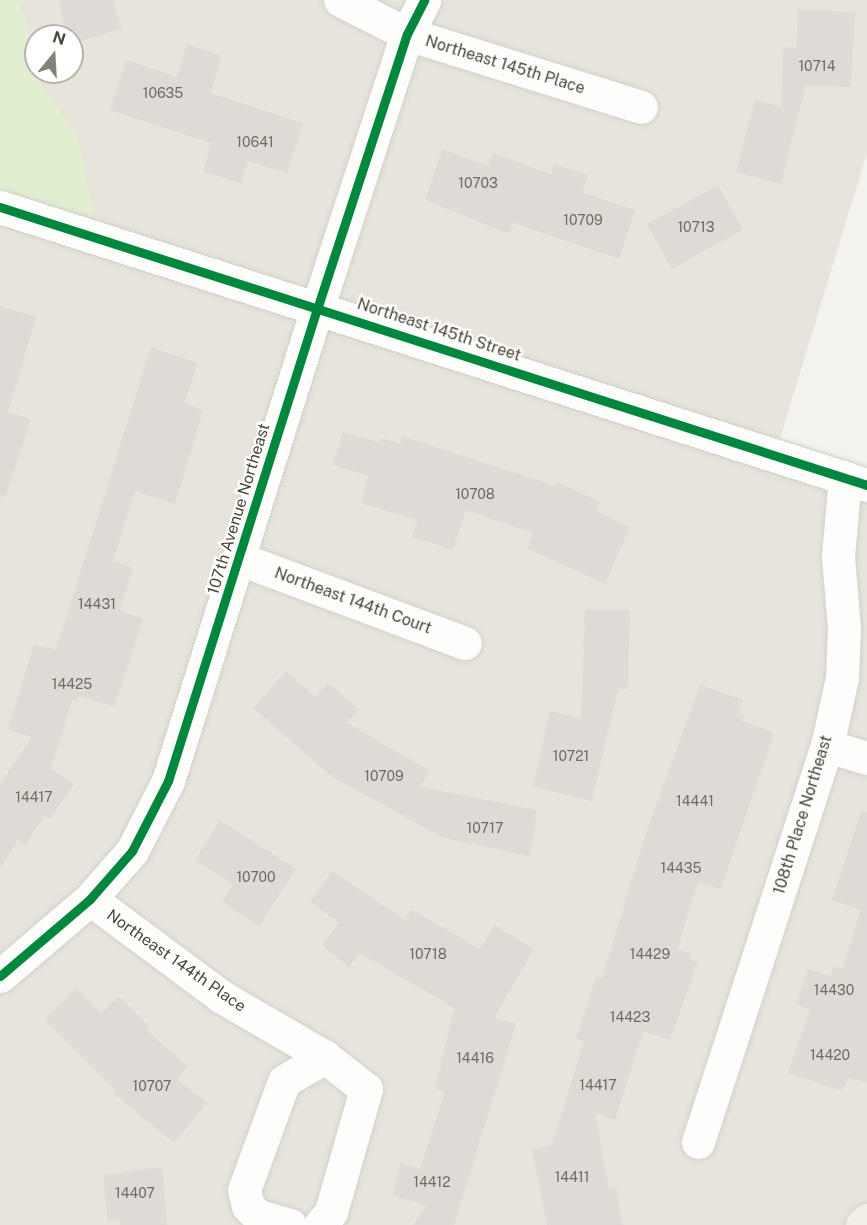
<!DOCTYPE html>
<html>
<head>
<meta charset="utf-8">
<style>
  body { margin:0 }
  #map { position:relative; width:867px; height:1225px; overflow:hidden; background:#f4f2ee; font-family:"Public Sans",sans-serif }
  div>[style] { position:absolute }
  .residential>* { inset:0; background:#e7e4dc }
  .green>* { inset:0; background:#e1eecf }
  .building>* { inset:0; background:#dedbd6; transform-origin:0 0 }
  .roads { filter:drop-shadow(0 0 2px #d2d0cb) drop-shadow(0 0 2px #d2d0cb) }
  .minor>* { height:33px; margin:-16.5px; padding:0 16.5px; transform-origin:16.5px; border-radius:16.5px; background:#fdfdfc }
  .major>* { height:33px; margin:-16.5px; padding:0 16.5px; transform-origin:16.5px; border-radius:16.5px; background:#f2efe6 }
  .cycleway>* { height:9px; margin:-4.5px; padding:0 4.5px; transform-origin:4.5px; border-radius:4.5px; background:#00873e }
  span { translate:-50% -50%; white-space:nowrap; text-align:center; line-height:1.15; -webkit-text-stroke:4.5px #fff; paint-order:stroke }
  .number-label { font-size:14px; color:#706a61 }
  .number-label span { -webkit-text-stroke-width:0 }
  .street-label { font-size:16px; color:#4b4439 }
  .north { position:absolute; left:24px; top:24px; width:60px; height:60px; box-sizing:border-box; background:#fff; border:2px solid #b7b4b0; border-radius:50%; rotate:18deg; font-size:16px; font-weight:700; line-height:24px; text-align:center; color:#4b4439 }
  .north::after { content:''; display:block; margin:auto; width:21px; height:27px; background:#868178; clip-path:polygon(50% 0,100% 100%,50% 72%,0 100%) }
</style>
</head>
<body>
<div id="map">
  <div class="residential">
    <div style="clip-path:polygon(evenodd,15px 0,867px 0,867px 153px,775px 455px,867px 485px,867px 1225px,0 1225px,0 206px,78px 139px,35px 76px,24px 17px,15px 0,36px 36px,72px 36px,72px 72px,36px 72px,36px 36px)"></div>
  </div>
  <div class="green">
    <div style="clip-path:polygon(0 0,15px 0,24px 17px,35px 76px,78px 138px,97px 235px,0 206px)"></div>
  </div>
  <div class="building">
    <div style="clip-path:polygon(59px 0,113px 0,121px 29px,72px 44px,72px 36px,66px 36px)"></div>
    <div style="clip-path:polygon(798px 10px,855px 12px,851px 87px,806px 85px,781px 184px,736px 172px,755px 100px,781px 107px,783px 47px,796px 48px)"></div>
    <div style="clip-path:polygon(187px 44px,222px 56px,210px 93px,303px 123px,287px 173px,248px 161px,241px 183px,203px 172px,211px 143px,110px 110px,126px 60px,177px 77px)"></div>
    <div style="clip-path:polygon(442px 149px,488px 166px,493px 153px,551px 174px,554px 164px,588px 175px,582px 192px,635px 210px,619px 259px,513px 223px,509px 234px,425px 200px)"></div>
    <div style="left:718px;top:185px;width:51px;height:81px;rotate:61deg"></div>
    <div style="clip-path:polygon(0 306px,36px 317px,8px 412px,31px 419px,5px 497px,0 497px)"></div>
    <div style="clip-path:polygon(151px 347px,198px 363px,185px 402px,203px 411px,175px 504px,135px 491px,113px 561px,133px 568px,120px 610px,143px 619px,114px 707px,79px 696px,77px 701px,72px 700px,51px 769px,74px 784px,50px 819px,44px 816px,25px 845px,18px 840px,0 869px,0 784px,32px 737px,8px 730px,34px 644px,56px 650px)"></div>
    <div style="clip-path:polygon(343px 432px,381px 443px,382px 438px,400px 444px,403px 436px,555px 486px,557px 482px,600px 502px,596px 511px,630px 527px,605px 584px,527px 548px,534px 533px,466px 510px,453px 550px,412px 537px,417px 520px,361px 503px,369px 476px,333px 465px)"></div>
    <div style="clip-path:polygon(585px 610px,630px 610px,628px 689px,618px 689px,592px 801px,533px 787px,550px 711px,581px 718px)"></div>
    <div style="clip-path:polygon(286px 671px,315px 697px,328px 683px,359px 709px,347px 723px,430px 771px,420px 787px,537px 810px,530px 856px,443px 838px,331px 776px,253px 708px)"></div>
    <div style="clip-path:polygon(700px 685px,743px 700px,738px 714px,744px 716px,742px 721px,774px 733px,721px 889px,698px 882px,677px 949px,691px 953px,689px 959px,698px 962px,670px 1040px,643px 1031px,615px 1120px,595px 1113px,609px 1188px,616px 1187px,623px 1225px,547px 1225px,532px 1149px,552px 1145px,584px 1041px,576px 1039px,596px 977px,602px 979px,645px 836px)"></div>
    <div style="clip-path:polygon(861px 811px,867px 812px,867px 1083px,849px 1078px,841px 1091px,788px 1073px,810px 1009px,796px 1004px,808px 969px,830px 976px,834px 966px,842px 969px,861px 910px,832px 900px)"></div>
    <div style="clip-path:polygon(220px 820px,296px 869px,259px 926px,222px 902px,233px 884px,195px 860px)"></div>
    <div style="clip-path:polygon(332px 871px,405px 920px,411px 909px,480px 949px,494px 925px,534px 949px,494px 1018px,516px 1024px,454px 1225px,413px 1225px,427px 1206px,392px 1195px,401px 1163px,420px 1169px,445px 1091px,435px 1089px,454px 1008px,360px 953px,349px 967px,322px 946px,339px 922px,310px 902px)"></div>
    <div style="clip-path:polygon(76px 988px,101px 1013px,119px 996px,150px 1027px,147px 1031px,188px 1066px,177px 1079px,207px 1103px,174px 1143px,113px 1093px,115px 1090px,45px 1020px)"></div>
    <div style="clip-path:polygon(162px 1167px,167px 1225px,120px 1225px,119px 1219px,108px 1221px,103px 1175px)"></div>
  </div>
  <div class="roads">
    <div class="minor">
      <div style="left:340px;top:0;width:75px;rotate:26.9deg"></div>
      <div style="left:407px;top:34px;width:245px;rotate:17.3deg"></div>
      <div style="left:0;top:207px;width:910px;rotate:17.78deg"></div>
      <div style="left:240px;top:559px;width:240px;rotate:20.5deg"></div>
      <div style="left:827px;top:746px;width:42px;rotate:16.7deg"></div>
      <div style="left:90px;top:899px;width:164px;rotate:36.6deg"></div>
      <div style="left:222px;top:997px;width:119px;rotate:30.2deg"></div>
      <div style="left:325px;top:1057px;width:52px;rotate:38deg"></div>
      <div style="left:366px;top:1089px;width:128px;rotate:105.9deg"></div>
      <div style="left:331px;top:1212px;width:17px;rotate:130deg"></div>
      <div style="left:0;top:976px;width:118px;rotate:-40.5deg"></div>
      <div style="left:90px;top:899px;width:64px;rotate:-48.8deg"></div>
      <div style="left:132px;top:851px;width:79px;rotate:-62.8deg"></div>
      <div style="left:168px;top:781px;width:498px;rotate:-72.5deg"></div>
      <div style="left:318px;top:306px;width:286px;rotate:-71.9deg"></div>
      <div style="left:407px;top:34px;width:38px;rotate:-63deg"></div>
      <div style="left:698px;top:1142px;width:416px;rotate:-72deg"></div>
      <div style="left:827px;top:746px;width:70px;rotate:-77.6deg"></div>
      <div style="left:842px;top:678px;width:49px;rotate:-87.7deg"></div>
      <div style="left:844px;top:629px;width:73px;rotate:-94.7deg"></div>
      <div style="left:838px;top:556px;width:78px;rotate:-84.9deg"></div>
      <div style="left:290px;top:1225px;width:33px;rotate:-164deg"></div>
      <div style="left:258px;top:1216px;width:14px;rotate:-135deg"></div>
      <div style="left:248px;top:1206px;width:16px;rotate:-104deg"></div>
      <div style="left:244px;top:1190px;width:116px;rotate:-69.8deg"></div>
      <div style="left:284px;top:1081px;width:48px;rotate:-30.3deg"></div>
    </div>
    <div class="major">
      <div style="left:862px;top:1225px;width:7px;rotate:-45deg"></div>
    </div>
  </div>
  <div class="cycleway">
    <div style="left:0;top:207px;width:910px;rotate:17.78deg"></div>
    <div style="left:0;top:976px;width:118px;rotate:-40.5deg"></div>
    <div style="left:90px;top:899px;width:64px;rotate:-48.8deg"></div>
    <div style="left:132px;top:851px;width:79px;rotate:-62.8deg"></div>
    <div style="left:168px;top:781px;width:498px;rotate:-72.5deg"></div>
    <div style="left:318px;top:306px;width:286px;rotate:-71.9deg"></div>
    <div style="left:407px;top:34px;width:38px;rotate:-63deg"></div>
  </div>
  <div class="number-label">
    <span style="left:817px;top:66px">10714</span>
    <span style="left:163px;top:93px">10635</span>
    <span style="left:255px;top:142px">10641</span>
    <span style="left:478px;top:183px">10703</span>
    <span style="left:583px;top:220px">10709</span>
    <span style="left:696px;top:227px">10713</span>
    <span style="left:475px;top:494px">10708</span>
    <span style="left:97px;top:604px">14431</span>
    <span style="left:72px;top:684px">14425</span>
    <span style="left:571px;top:756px">10721</span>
    <span style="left:384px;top:776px">10709</span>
    <span style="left:34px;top:797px">14417</span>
    <span style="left:695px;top:801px">14441</span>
    <span style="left:485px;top:828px">10717</span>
    <span style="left:681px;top:868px">14435</span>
    <span style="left:256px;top:877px">10700</span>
    <span style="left:428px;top:954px">10718</span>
    <span style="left:650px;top:954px">14429</span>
    <span style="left:834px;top:990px">14430</span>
    <span style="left:630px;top:1017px">14423</span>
    <span style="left:830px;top:1055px">14420</span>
    <span style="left:475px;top:1058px">14416</span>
    <span style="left:598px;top:1085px">14417</span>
    <span style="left:152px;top:1086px">10707</span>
    <span style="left:572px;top:1177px">14411</span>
    <span style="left:432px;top:1182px">14412</span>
    <span style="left:135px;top:1193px">14407</span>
  </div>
  <div class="street-label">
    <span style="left:505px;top:65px;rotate:17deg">Northeast 145th Place</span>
    <span style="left:439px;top:330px;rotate:18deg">Northeast 145th Street</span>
    <span style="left:239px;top:509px;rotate:-73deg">107th Avenue Northeast</span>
    <span style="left:353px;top:601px;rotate:20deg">Northeast 144th Court</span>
    <span style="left:803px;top:815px;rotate:-73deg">108th Place Northeast</span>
    <span style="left:176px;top:961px;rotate:35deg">Northeast 144th Place</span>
  </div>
  <div class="north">N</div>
</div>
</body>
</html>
